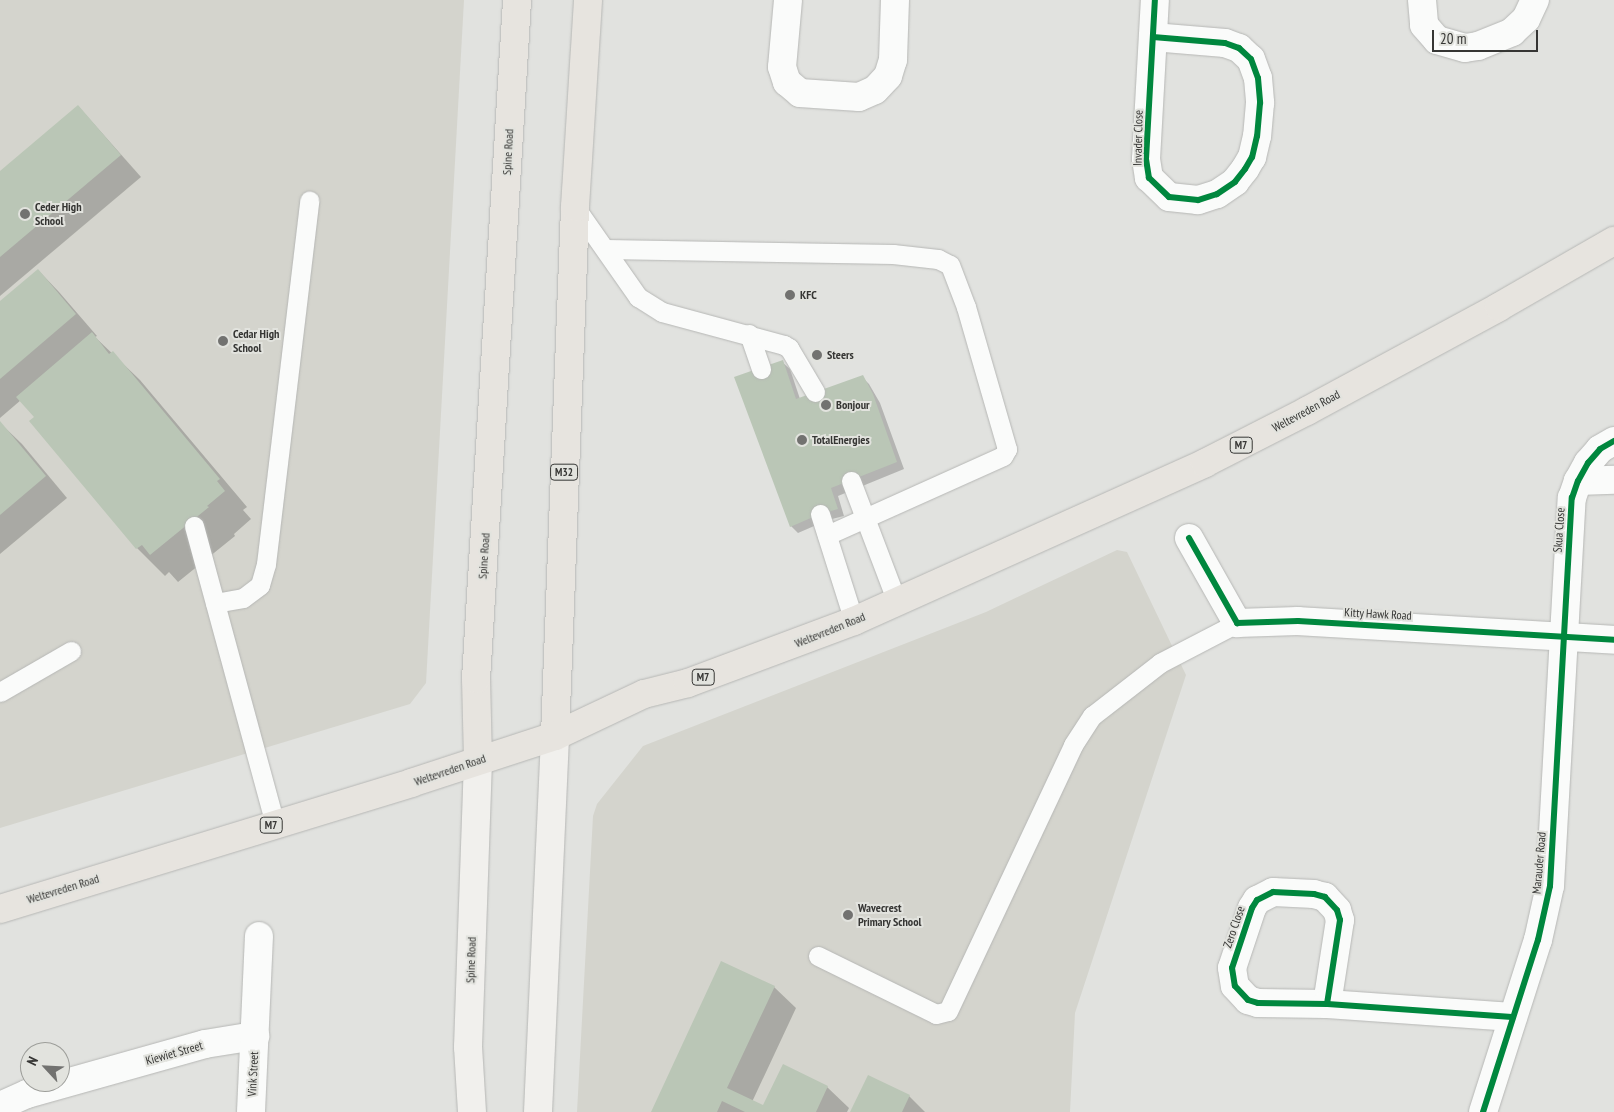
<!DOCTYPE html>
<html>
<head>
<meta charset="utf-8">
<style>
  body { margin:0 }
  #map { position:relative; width:1614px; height:1112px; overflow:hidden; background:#e1e2df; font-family:"PT Sans Narrow",sans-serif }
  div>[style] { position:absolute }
  .built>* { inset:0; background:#d4d4cd }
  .shadow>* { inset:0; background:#0003 }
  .building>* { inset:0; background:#bac6b6 }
  .roads { filter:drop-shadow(0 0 1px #b6b7b5) drop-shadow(0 0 1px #b6b7b5) }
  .lane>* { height:19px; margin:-9.5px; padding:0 9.5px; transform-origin:9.5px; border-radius:9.5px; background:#fafbfa }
  .street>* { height:28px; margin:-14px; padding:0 14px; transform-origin:14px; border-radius:14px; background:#fafbfa }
  .secondary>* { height:28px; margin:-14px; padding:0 14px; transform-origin:14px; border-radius:14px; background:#f1f0ed }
  .primary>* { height:28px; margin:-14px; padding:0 14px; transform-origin:14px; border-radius:14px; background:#e7e4df }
  .cycleway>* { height:6px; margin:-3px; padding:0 3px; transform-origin:3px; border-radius:3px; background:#00873e }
  .dots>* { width:14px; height:14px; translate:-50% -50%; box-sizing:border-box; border:2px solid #e2e3de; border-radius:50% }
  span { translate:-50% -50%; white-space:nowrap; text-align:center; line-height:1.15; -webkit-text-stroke:4px #e2e3de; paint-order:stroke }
  .shield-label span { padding:1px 4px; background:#e2e3de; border:1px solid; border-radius:4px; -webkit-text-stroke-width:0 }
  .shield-label { font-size:11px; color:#363634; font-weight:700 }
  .street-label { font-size:12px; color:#363634 }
  .poi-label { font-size:12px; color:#363634; font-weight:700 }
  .left { translate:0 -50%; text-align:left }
  .north { position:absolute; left:20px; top:1042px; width:50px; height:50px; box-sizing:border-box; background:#e2e3de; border:1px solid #9d9e9a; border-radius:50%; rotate:295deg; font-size:14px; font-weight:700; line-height:20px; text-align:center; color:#363634 }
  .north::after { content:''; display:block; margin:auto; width:18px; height:22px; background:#727270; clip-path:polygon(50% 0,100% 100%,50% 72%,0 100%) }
  .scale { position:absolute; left:1432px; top:30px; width:106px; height:22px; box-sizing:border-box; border:2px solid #363634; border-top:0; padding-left:6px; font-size:15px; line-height:18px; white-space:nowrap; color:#363634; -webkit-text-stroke:4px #e2e3de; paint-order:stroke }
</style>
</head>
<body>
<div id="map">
  <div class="built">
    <div style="clip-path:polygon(0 0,464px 0,426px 683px,410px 704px,0 828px)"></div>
    <div style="clip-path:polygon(1117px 550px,1127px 552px,1186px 675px,1075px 1013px,1070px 1112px,577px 1112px,593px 816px,597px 804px,643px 746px,986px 612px)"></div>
  </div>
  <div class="shadow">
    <div style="clip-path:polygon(78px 106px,141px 177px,0 296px,0 172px)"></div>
    <div style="clip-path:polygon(38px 270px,59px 292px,97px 336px,95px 337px,140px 380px,247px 507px,243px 510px,251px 519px,234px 534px,235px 536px,178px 582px,169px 572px,165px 576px,137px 548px,31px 422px,36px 417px,21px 400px,0 418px,0 303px)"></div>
    <div style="clip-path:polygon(782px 362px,790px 369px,800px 399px,862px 377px,869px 384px,880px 403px,904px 469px,838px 496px,844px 516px,828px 520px,798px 533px,791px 526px)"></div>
    <div style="clip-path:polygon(0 423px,22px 444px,67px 498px,0 554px)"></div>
    <div style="clip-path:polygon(774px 987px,796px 1008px,752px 1102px,764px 1107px,827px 1087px,849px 1108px,847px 1112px,652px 1112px)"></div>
    <div style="clip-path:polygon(909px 1096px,925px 1112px,852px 1112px)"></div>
  </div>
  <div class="building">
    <div style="clip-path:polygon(78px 105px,121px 155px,0 257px,0 171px)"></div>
    <div style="clip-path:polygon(38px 269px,76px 314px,0 379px,0 301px)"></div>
    <div style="clip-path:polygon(92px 332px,109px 354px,113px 351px,220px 479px,217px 481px,225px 491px,207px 506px,209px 507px,150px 555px,142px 545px,136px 549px,29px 421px,34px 417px,16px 397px)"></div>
    <div style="clip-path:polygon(783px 360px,796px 399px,863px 375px,873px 394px,897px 462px,831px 488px,838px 509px,820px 514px,790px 527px,734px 377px)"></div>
    <div style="clip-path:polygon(0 421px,46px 476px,0 515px)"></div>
    <div style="clip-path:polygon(721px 961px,775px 986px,727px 1088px,763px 1105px,783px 1064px,828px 1086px,816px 1112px,745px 1112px,722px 1101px,717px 1112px,651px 1112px)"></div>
    <div style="clip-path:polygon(868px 1075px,910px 1095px,902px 1112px,850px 1112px)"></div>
  </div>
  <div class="roads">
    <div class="lane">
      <div style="left:575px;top:207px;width:110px;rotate:55deg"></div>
      <div style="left:638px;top:297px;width:28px;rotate:32deg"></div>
      <div style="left:662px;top:312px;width:126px;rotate:15.1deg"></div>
      <div style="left:784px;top:345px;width:6px;rotate:31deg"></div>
      <div style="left:789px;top:348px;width:51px;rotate:59.4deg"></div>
      <div style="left:606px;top:249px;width:287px;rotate:1deg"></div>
      <div style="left:893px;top:254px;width:45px;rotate:6.3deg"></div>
      <div style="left:938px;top:259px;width:13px;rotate:27deg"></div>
      <div style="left:950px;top:265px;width:45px;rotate:69.1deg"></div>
      <div style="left:966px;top:307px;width:148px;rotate:73.9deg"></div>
      <div style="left:1007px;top:449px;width:8px;rotate:120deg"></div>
      <div style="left:1003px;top:456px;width:193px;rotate:155.8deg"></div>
      <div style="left:749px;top:334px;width:37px;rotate:71deg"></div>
      <div style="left:851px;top:481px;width:129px;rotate:69.2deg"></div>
      <div style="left:820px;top:514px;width:112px;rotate:72.4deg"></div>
      <div style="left:194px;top:526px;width:309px;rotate:74.8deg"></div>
      <div style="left:215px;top:603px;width:28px;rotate:-10deg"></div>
      <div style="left:243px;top:598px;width:21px;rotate:-37deg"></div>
      <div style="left:260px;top:585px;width:22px;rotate:-74deg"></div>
      <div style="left:266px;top:564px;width:366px;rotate:-83.2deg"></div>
      <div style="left:0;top:692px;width:82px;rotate:-30deg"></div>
      <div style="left:818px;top:956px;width:131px;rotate:26.2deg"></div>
      <div style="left:936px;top:1014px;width:12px;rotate:-14deg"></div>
      <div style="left:948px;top:1011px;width:294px;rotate:-64.8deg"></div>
      <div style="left:1073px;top:745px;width:35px;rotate:-57deg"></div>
      <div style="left:1092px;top:716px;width:86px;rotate:-37.9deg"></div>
      <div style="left:1160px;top:663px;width:87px;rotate:-27.5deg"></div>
    </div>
    <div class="street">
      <div style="left:788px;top:0;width:67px;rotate:95.1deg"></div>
      <div style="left:782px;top:67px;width:16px;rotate:72deg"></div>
      <div style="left:787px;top:82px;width:17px;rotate:40deg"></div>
      <div style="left:800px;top:93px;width:59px;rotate:3.9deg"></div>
      <div style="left:859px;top:97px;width:17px;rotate:-24deg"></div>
      <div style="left:875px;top:90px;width:19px;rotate:-47deg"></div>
      <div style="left:888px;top:76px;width:17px;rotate:-73deg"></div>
      <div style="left:893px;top:60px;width:60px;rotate:-88.1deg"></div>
      <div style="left:1422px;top:0;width:25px;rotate:85deg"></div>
      <div style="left:1424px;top:25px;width:20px;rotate:49deg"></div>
      <div style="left:1437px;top:40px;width:29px;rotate:16deg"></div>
      <div style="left:1465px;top:48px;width:13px;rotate:-9deg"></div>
      <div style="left:1478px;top:46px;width:37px;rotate:-22deg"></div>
      <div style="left:1512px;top:32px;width:19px;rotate:-43deg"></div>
      <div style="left:1526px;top:19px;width:21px;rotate:-65deg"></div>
      <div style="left:1153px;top:37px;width:72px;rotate:4.8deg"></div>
      <div style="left:1225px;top:43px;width:15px;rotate:20deg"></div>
      <div style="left:1239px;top:48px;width:16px;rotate:43deg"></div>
      <div style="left:1251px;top:59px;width:20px;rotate:70deg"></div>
      <div style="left:1258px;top:78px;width:25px;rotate:85deg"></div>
      <div style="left:1260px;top:103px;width:33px;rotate:95deg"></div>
      <div style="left:1257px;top:136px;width:22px;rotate:103deg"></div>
      <div style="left:1252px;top:157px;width:14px;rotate:120deg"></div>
      <div style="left:1245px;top:169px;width:16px;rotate:128deg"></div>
      <div style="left:1235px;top:182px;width:22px;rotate:146deg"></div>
      <div style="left:1217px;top:194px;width:20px;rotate:162deg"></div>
      <div style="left:1198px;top:200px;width:29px;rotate:-174deg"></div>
      <div style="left:1169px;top:197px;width:28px;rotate:-136deg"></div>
      <div style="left:1149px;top:178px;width:19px;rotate:-99deg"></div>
      <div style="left:1146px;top:159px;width:159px;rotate:-86.8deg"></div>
      <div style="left:1578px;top:481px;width:36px;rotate:-2deg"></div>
      <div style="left:1189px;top:538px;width:98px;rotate:60.5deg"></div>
      <div style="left:1237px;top:623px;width:61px;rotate:-1.9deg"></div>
      <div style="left:1298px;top:621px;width:317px;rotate:3.4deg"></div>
      <div style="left:1327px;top:1004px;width:85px;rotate:-81.2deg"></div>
      <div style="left:1340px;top:920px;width:10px;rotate:-107deg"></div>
      <div style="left:1337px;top:910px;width:18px;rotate:-133deg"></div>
      <div style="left:1325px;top:897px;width:11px;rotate:-165deg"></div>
      <div style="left:1314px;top:894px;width:41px;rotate:-177.2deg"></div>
      <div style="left:1273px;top:892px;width:18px;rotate:153deg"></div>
      <div style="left:1257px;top:900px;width:9px;rotate:122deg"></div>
      <div style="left:1252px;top:908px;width:63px;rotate:108.4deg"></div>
      <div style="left:1232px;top:968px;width:18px;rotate:81deg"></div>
      <div style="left:1235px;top:986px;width:19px;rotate:47deg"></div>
      <div style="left:1248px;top:1000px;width:10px;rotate:17deg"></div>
      <div style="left:1258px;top:1003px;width:69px;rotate:0.8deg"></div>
      <div style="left:1327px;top:1004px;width:186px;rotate:4deg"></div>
      <div style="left:0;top:1106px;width:30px;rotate:-24deg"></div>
      <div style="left:27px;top:1094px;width:185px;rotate:-15.7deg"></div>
      <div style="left:205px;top:1044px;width:51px;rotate:-9.1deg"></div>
      <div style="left:251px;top:1112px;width:176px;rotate:-87.4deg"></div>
      <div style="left:1483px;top:1112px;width:181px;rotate:-72.3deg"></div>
      <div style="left:1538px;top:940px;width:55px;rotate:-77.5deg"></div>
      <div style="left:1550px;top:886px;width:389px;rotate:-86.8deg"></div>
      <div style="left:1572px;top:498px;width:18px;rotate:-71deg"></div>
      <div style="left:1578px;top:481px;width:21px;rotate:-61deg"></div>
      <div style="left:1588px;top:463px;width:18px;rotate:-49deg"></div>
      <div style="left:1600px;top:449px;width:16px;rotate:-30deg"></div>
    </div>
    <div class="secondary">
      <div style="left:472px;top:1112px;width:65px;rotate:-93.5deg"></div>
      <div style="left:468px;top:1047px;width:287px;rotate:-88deg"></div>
      <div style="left:538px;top:1112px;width:376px;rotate:-87.4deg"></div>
    </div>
    <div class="primary">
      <div style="left:555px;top:736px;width:529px;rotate:-87.83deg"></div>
      <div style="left:575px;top:207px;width:207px;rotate:-86.4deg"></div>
      <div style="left:478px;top:760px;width:81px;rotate:-91.4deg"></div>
      <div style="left:476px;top:679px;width:680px;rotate:-86.54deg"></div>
      <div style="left:0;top:909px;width:430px;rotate:-17deg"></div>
      <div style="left:411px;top:783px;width:151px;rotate:-18.1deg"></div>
      <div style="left:555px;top:736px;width:98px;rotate:-25.3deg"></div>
      <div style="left:644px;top:694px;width:45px;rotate:-14deg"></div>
      <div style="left:688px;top:683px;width:177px;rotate:-20.5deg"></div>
      <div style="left:854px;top:621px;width:385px;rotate:-24.2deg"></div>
      <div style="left:1205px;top:463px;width:114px;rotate:-27deg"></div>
      <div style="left:1307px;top:411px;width:218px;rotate:-28.4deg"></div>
      <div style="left:1499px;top:307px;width:133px;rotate:-29.9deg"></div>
    </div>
  </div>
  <div class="cycleway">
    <div style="left:1153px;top:37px;width:72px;rotate:4.8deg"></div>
    <div style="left:1225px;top:43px;width:15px;rotate:20deg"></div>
    <div style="left:1239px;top:48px;width:16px;rotate:43deg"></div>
    <div style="left:1251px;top:59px;width:20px;rotate:70deg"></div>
    <div style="left:1258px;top:78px;width:25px;rotate:85deg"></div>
    <div style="left:1260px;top:103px;width:33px;rotate:95deg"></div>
    <div style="left:1257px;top:136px;width:22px;rotate:103deg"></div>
    <div style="left:1252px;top:157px;width:14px;rotate:120deg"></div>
    <div style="left:1245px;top:169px;width:16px;rotate:128deg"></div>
    <div style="left:1235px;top:182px;width:22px;rotate:146deg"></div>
    <div style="left:1217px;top:194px;width:20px;rotate:162deg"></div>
    <div style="left:1198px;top:200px;width:29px;rotate:-174deg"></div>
    <div style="left:1169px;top:197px;width:28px;rotate:-136deg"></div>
    <div style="left:1149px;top:178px;width:19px;rotate:-99deg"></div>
    <div style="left:1146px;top:159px;width:159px;rotate:-86.8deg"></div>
    <div style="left:1189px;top:538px;width:98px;rotate:60.5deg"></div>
    <div style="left:1237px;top:623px;width:61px;rotate:-1.9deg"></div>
    <div style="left:1298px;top:621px;width:317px;rotate:3.4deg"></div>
    <div style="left:1327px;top:1004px;width:85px;rotate:-81.2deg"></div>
    <div style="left:1340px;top:920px;width:10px;rotate:-107deg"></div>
    <div style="left:1337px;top:910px;width:18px;rotate:-133deg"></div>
    <div style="left:1325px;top:897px;width:11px;rotate:-165deg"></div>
    <div style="left:1314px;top:894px;width:41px;rotate:-177.2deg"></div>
    <div style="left:1273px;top:892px;width:18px;rotate:153deg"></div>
    <div style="left:1257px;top:900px;width:9px;rotate:122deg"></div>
    <div style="left:1252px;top:908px;width:63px;rotate:108.4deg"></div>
    <div style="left:1232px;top:968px;width:18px;rotate:81deg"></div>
    <div style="left:1235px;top:986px;width:19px;rotate:47deg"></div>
    <div style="left:1248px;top:1000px;width:10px;rotate:17deg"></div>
    <div style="left:1258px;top:1003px;width:69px;rotate:0.8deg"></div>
    <div style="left:1327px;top:1004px;width:186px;rotate:4deg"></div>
    <div style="left:1483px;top:1112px;width:181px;rotate:-72.3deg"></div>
    <div style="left:1538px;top:940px;width:55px;rotate:-77.5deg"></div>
    <div style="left:1550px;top:886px;width:389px;rotate:-86.8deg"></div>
    <div style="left:1572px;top:498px;width:18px;rotate:-71deg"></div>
    <div style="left:1578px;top:481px;width:21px;rotate:-61deg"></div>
    <div style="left:1588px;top:463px;width:18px;rotate:-49deg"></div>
    <div style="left:1600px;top:449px;width:16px;rotate:-30deg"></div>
  </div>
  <div class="dots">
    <div style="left:25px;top:214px;background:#727270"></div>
    <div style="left:790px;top:295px;background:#727270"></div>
    <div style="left:223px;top:341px;background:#727270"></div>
    <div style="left:817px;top:355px;background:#727270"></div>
    <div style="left:826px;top:405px;background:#727270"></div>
    <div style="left:802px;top:440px;background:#727270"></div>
    <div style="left:848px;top:915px;background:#727270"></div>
  </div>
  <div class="shield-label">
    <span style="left:1241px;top:445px">M7</span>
    <span style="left:564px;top:472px">M32</span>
    <span style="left:703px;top:677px">M7</span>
    <span style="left:271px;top:825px">M7</span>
  </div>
  <div class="street-label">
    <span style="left:1138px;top:138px;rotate:-89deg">Invader Close</span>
    <span style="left:508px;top:152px;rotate:-87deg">Spine Road</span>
    <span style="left:1306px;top:411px;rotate:-28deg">Weltevreden Road</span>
    <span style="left:1559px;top:530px;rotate:-86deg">Skua Close</span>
    <span style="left:484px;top:556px;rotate:-86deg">Spine Road</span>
    <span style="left:1378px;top:614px;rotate:3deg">Kitty Hawk Road</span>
    <span style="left:830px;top:630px;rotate:-22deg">Weltevreden Road</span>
    <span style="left:450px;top:770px;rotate:-19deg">Weltevreden Road</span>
    <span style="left:1539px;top:863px;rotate:-85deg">Marauder Road</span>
    <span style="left:63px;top:889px;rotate:-17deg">Weltevreden Road</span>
    <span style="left:1234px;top:927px;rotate:-71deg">Zero Close</span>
    <span style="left:471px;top:960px;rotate:-88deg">Spine Road</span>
    <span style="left:174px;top:1053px;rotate:-16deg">Kiewiet Street</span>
    <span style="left:253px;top:1074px;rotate:-87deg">Vink Street</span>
  </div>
  <div class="poi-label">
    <span class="left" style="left:35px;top:214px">Ceder High<br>School</span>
    <span class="left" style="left:800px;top:295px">KFC</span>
    <span class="left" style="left:233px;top:341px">Cedar High<br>School</span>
    <span class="left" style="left:827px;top:355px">Steers</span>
    <span class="left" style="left:836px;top:405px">Bonjour</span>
    <span class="left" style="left:812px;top:440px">TotalEnergies</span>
    <span class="left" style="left:858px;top:915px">Wavecrest<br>Primary School</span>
  </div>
  <div class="north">N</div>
  <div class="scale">20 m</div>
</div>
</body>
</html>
